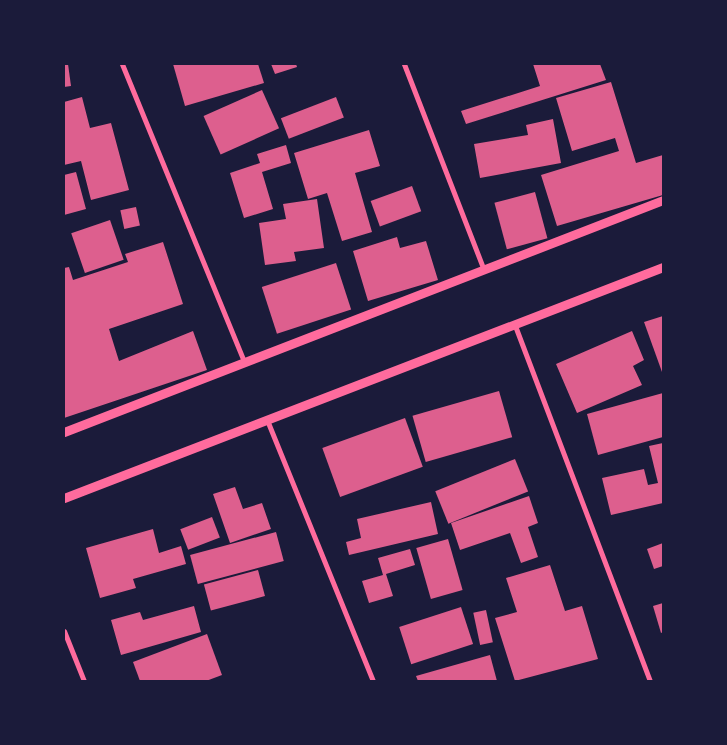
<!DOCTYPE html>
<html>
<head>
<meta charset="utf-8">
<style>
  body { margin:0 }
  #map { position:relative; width:727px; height:745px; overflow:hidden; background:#1b1b3a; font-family:"Sofia Sans Condensed",sans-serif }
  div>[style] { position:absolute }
  .building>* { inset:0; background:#dd5f8e; transform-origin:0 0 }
  .minor>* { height:5px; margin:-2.5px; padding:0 2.5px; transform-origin:2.5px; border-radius:2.5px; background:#ff6b9d }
  .tertiary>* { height:9px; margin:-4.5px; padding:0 4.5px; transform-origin:4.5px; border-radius:4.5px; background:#ff6b9d }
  span { translate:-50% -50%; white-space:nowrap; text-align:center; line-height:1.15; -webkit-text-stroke:4.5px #1b1b3a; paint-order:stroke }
  .frame { position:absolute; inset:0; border:65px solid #1b1b3a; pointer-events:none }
</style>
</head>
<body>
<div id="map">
  <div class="building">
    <div style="clip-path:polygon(64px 64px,68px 64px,71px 86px,64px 87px)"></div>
    <div style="clip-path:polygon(173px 64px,258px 64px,264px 83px,185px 106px)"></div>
    <div style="clip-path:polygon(271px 64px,296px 64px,297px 67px,275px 74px)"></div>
    <div style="clip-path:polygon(533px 64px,600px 64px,606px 80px,466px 124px,461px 111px,540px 86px)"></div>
    <div style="clip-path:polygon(611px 82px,636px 163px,663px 155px,663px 195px,557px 226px,541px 175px,619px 151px,615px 138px,572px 151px,556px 98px)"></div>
    <div style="left:262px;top:90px;width:42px;height:64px;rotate:66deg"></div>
    <div style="clip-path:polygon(82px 97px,90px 128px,111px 123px,129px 190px,91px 200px,81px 161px,64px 165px,64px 102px)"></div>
    <div style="left:336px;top:97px;width:22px;height:59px;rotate:69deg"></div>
    <div style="clip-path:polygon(553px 119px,561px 163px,480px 178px,474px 144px,528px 135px,526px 125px)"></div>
    <div style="clip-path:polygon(369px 130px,380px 166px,355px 173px,372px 232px,342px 241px,327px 193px,308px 199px,294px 153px)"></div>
    <div style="clip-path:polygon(286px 145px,291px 163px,262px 172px,273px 209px,244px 218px,230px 173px,260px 163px,257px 154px)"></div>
    <div style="clip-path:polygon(76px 172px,86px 209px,64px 215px,64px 175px)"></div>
    <div style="left:412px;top:186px;width:27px;height:44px;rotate:70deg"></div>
    <div style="left:535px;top:192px;width:48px;height:42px;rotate:75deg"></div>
    <div style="clip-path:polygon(317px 199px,324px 248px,294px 252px,296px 261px,265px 265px,259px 223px,286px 219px,283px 204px)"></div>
    <div style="left:136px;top:207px;width:19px;height:16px;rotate:78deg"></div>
    <div style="left:110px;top:220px;width:42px;height:41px;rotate:71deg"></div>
    <div style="clip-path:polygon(397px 237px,400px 248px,426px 241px,438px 280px,368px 301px,353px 251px)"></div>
    <div style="clip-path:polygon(163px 242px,183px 304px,109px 329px,119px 361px,193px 331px,207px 370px,64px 418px,64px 268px,69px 267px,73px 280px,128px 262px,125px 254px)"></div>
    <div style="left:336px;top:263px;width:49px;height:78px;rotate:72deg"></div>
    <div style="clip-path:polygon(663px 316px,663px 372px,662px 372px,644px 322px)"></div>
    <div style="clip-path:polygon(632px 331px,644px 360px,633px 366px,642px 385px,577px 413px,556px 364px)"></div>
    <div style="left:499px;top:391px;width:48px;height:90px;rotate:74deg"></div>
    <div style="clip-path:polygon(663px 393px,663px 437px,598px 455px,587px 414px)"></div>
    <div style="left:405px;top:418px;width:52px;height:88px;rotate:70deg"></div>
    <div style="clip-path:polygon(663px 443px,663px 503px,611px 515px,602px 478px,644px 469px,648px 485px,658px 483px,649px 446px)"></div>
    <div style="left:515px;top:459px;width:35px;height:86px;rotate:68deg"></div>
    <div style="clip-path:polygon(235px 487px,243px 509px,262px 503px,271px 529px,230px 543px,213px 494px)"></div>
    <div style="clip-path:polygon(529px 496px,538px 523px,528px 527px,538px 557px,521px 563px,510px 533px,460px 550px,451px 523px)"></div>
    <div style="clip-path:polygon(431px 502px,438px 534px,349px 555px,346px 542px,361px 538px,357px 519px)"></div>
    <div style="left:212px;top:517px;width:22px;height:34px;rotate:69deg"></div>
    <div style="clip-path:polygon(153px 529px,159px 553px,181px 546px,186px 564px,133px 579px,136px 588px,100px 598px,86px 548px)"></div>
    <div style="left:276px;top:532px;width:30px;height:89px;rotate:75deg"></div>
    <div style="left:448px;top:539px;width:53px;height:33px;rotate:74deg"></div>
    <div style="clip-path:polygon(663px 543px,663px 566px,654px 569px,647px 549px)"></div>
    <div style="clip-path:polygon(410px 549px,415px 565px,386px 574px,393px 596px,369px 603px,362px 581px,383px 575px,378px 558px)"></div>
    <div style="clip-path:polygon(550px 565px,565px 611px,582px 606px,598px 659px,515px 681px,495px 618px,517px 612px,506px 578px)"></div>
    <div style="left:258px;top:570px;width:27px;height:56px;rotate:75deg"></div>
    <div style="clip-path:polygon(663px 603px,663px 632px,661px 633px,653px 606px)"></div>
    <div style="clip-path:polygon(194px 606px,201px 632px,121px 655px,111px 620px,140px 612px,143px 620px)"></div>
    <div style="left:461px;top:607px;width:39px;height:65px;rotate:72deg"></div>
    <div style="left:486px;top:610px;width:33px;height:13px;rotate:78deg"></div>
    <div style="clip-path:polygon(207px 634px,222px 675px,206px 681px,140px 681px,133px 662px)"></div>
    <div style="clip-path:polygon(490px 655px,497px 681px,418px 681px,416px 676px)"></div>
  </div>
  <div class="minor">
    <div style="left:122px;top:64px;width:322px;rotate:67.7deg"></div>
    <div style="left:404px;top:64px;width:221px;rotate:68.8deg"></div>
    <div style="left:514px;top:323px;width:383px;rotate:69.2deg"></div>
    <div style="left:267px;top:420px;width:282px;rotate:67.9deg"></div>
    <div style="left:64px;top:631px;width:54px;rotate:68.2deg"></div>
  </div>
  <div class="tertiary">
    <div style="left:64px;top:432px;width:642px;rotate:-21.17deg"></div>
    <div style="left:64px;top:498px;width:642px;rotate:-21.09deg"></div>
  </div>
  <div class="frame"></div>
</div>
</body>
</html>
